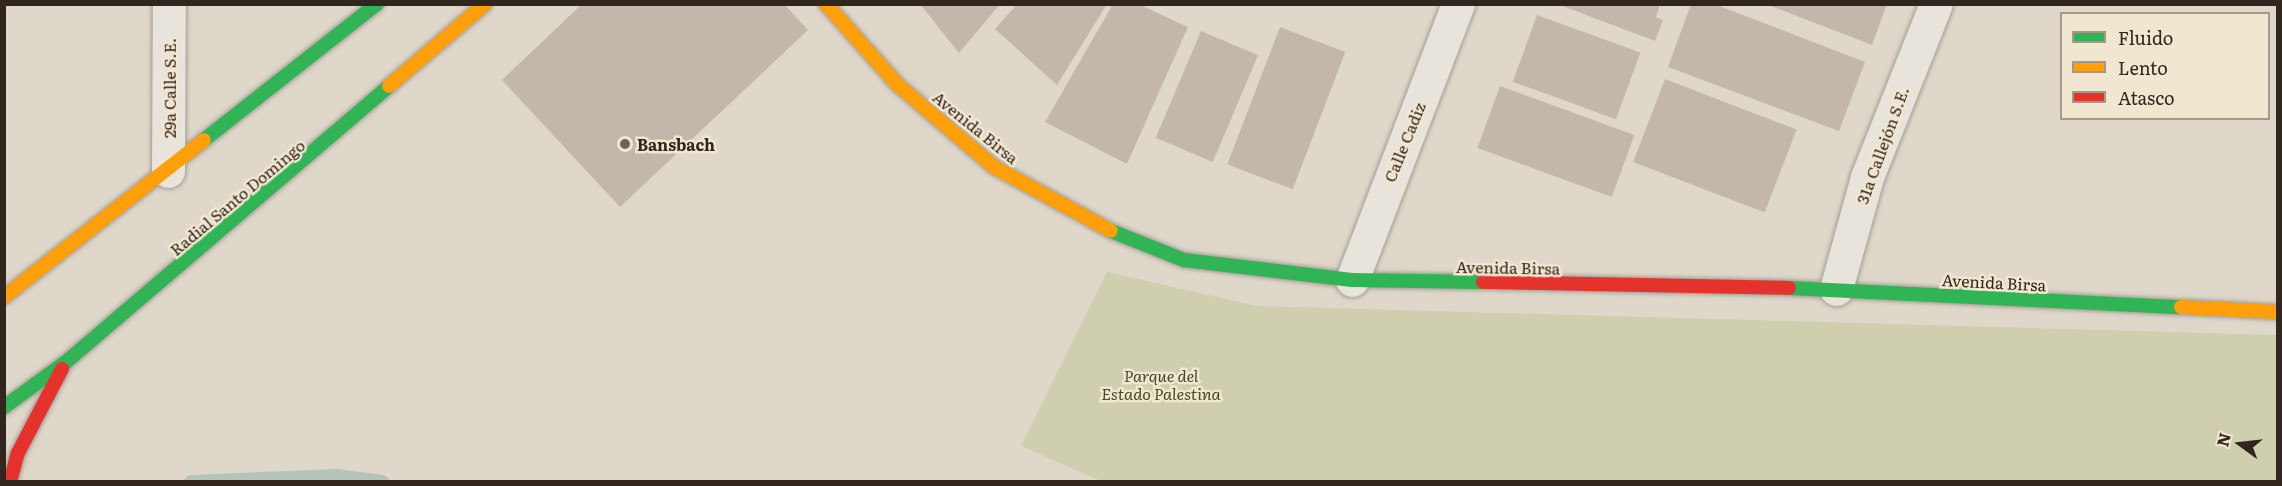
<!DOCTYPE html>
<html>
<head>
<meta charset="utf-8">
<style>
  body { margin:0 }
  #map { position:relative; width:2282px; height:486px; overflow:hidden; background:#dfd8ca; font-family:Literata,serif }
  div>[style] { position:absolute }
  .green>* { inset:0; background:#cfceae }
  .stream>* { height:15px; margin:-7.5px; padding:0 7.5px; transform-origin:7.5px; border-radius:7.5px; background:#b5c4ba }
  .building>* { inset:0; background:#c3b7ab; transform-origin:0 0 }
  .roads { filter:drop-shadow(0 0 2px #a49d94) drop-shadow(0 0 2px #a49d94) }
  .street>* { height:33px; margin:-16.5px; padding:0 16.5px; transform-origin:16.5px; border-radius:16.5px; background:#e8e3db }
  .fast>* { height:14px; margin:-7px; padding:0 7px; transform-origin:7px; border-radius:7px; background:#30b455 }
  .slow>* { height:14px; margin:-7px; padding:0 7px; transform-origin:7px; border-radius:7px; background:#ff9f0a }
  .jam>* { height:14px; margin:-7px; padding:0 7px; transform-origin:7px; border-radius:7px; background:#e5322d }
  .dots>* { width:16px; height:16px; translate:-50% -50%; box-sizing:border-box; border:3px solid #f1e6d0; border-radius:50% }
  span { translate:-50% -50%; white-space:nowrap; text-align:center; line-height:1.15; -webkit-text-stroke:5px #f1e6d0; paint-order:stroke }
  .street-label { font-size:16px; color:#31261d }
  .poi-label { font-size:16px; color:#31261d; font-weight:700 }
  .left { translate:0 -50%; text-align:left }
  .park-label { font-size:16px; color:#444c26; font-style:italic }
  .frame { position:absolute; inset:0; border:6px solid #31261d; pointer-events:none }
  .legend { position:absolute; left:2060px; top:12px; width:210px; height:108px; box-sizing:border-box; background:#f1e6d0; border:2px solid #a49988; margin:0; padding:8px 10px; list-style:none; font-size:18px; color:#31261d }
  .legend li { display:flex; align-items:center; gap:12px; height:30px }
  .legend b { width:30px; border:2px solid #a49988 }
  .north { position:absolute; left:2210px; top:414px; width:60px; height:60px; -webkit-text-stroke:4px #f1e6d0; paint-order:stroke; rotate:285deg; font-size:16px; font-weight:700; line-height:24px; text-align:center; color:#31261d }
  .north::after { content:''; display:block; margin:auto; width:21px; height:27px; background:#31261d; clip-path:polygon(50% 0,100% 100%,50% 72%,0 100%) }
</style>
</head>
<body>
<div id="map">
  <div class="green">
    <div style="clip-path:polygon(1107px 272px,1257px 306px,2277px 335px,2277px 481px,1101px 481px,1021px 446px)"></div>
  </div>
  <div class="stream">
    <div style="left:191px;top:482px;width:146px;rotate:-2.4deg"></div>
    <div style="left:337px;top:476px;width:45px;rotate:7.6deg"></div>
  </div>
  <div class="building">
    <div style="clip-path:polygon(582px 4px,784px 4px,808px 30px,620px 207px,502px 80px)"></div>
    <div style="clip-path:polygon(920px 4px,1000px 4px,959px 53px)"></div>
    <div style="clip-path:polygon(1017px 4px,1107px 4px,1057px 85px,995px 29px)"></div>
    <div style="clip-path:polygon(1113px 4px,1138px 4px,1188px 27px,1127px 164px,1045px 122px)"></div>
    <div style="clip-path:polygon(1660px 4px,1656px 17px,1663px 20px,1655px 41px,1560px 5px)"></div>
    <div style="clip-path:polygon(1691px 4px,1714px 4px,1865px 62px,1839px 131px,1668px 67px)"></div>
    <div style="clip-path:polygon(1766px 4px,1887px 4px,1872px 45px)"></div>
    <div style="left:1537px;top:15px;width:110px;height:71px;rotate:20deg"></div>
    <div style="left:1280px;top:27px;width:70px;height:147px;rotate:21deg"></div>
    <div style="left:1201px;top:31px;width:62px;height:116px;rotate:23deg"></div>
    <div style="left:1665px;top:79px;width:141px;height:89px;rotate:21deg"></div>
    <div style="left:1500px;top:86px;width:143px;height:66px;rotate:20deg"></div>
  </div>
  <div class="roads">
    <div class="street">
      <div style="left:168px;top:171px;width:167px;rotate:-89.7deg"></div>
      <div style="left:1352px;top:280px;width:296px;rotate:-69deg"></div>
      <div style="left:1836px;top:289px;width:116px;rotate:-74.5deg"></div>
      <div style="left:1867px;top:177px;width:186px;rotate:-68.3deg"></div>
    </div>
    <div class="fast">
      <div style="left:204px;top:140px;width:220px;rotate:-38.2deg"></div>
      <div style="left:1111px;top:231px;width:79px;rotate:21.7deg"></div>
      <div style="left:1184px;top:260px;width:169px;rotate:6.8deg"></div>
      <div style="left:1352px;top:280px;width:131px;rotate:0.9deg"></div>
      <div style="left:1789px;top:288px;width:392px;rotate:2.8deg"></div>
      <div style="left:4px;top:407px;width:77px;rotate:-36deg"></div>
      <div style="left:66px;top:362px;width:425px;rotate:-40.5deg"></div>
    </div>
    <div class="slow">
      <div style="left:826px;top:4px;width:108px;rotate:48.4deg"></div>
      <div style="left:898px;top:85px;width:126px;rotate:40.5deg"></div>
      <div style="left:994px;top:167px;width:133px;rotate:28.7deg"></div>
      <div style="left:389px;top:86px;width:126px;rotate:-40.5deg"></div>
      <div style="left:4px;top:297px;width:254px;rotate:-38.1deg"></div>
      <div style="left:2181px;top:307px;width:97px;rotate:3deg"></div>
    </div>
    <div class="jam">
      <div style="left:1483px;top:282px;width:306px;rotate:1.1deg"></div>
      <div style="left:10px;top:482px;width:30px;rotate:-75deg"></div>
      <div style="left:18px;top:453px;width:95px;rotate:-62.4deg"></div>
    </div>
  </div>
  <div class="dots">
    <div style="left:625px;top:144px;background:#6e645a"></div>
  </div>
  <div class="street-label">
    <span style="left:169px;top:88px;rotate:-90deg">29a Calle S.E.</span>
    <span style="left:976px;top:127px;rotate:39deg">Avenida Birsa</span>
    <span style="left:1404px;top:142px;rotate:-68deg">Calle Cadiz</span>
    <span style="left:1882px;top:145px;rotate:-70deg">31a Callejón S.E.</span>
    <span style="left:237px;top:197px;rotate:-40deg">Radial Santo Domingo</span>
    <span style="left:1508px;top:267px;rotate:1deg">Avenida Birsa</span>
    <span style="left:1994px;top:282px;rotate:3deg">Avenida Birsa</span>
  </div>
  <div class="poi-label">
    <span class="left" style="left:637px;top:144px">Bansbach</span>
  </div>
  <div class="park-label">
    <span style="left:1161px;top:384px">Parque del<br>Estado Palestina</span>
  </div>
  <div class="frame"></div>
  <ul class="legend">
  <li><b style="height:8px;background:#30b455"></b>Fluido</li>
  <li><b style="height:8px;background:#ff9f0a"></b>Lento</li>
  <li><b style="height:8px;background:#e5322d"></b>Atasco</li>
  </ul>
  <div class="north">N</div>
</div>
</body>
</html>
